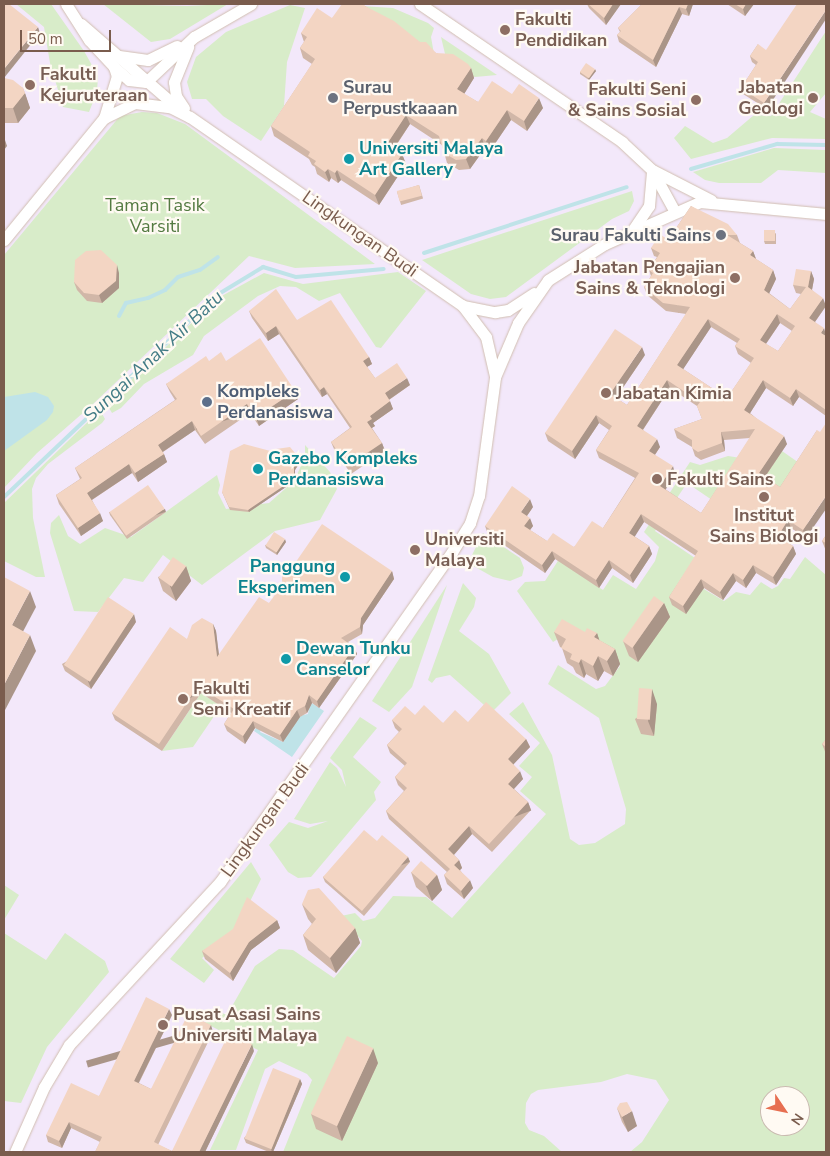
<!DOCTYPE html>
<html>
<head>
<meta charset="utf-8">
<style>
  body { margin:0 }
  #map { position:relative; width:830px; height:1156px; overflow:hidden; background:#fdf6ec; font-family:"Nunito Sans",sans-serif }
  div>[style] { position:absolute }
  .education>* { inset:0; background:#f3e8fa }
  .green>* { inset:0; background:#d8ecc9; transform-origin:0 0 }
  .water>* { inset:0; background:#bfe3e8 }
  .stream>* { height:4px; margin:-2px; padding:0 2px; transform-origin:2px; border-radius:2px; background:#bfe3e8 }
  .roads { filter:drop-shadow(0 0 1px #d1beb0) drop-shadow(0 0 1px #d1beb0) }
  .minor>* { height:11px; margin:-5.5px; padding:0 5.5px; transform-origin:5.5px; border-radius:5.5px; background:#fff }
  .wall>* { inset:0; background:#d1b7a8; transform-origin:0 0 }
  .shaded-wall>* { inset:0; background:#aa9588; transform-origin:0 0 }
  .building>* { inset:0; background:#f3d5c3; transform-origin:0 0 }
  .dots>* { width:14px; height:14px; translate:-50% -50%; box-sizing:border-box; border:2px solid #fffaf3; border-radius:50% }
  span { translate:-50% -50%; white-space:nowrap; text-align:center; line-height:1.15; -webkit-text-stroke:4.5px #fffaf3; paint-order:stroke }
  .education-label { font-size:18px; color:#785e54; font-weight:700 }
  .left { translate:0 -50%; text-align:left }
  .right { translate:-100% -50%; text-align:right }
  .worship-label { font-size:18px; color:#5b616d; font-weight:700 }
  .culture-label { font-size:18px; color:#0d838f; font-weight:700 }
  .park-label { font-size:18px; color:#537a41 }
  .street-label { font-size:18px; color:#7a5c4d }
  .service-label { font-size:18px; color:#4e5e75; font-weight:700 }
  .water-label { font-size:19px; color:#437c86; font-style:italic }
  .frame { position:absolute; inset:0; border:5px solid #7a5c4d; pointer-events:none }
  .north { position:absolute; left:760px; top:1086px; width:50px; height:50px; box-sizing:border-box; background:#fffaf3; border:1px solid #cabbb1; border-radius:50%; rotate:124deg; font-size:14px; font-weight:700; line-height:20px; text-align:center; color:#7a5c4d }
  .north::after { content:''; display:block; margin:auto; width:18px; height:22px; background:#e76f51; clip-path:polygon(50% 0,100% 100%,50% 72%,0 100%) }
  .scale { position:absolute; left:20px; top:30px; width:91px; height:22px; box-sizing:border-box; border:2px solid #7a5c4d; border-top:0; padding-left:6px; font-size:15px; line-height:18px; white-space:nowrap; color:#7a5c4d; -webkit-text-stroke:4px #fffaf3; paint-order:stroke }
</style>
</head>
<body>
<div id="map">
  <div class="education">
    <div style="clip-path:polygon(evenodd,4px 4px,826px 4px,826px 1152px,4px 1152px,4px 4px,770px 1096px,800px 1096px,800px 1126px,770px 1126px,770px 1096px)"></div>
  </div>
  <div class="green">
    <div style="clip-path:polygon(16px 4px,51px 4px,84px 51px,98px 76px,97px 92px,89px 112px,63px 107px,50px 63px,44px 27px)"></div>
    <div style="clip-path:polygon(103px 4px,187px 6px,228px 4px,170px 39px,151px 42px)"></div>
    <div style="clip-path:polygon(290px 5px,305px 8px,287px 62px,284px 106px,261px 141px,223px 116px,206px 99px,192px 99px,187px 82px,196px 57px,226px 32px)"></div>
    <div style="clip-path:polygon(361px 6px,393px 8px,428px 23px,434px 28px,431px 37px,434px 54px)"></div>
    <div style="clip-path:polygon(826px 31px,826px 93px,810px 112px,826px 119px,826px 139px,772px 138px,691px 159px,674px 138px,685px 126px,713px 143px,727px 138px,754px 115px,771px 116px)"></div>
    <div style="clip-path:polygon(441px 37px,497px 75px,475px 77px,464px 74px,446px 58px)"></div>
    <div style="clip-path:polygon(142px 112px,157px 113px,185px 124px,375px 264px,295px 268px,249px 256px,92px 405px,37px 453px,4px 488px,4px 255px,120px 116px)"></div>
    <div style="clip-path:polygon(774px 148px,826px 150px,826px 173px,778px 170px,761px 183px,719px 183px,705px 180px,693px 172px)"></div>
    <div style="clip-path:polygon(632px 191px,634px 201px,629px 211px,612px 219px,506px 297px,490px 299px,471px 294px,422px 260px)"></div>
    <div style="clip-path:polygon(398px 272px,426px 291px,381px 348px,376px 347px,340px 293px,319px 301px,296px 287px,280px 286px,258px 296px,204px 336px,193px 355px,144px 384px,121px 408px,112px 413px,106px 403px,218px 298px,264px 273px,303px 284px)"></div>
    <div style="clip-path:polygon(100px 410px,105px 419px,102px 423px,48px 464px,36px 478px,32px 489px,33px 518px,45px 577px,36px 577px,4px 561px,4px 503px)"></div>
    <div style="clip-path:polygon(305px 445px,330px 472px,337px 489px,320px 520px,275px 531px,202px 585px,163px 555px,143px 582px,124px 578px,98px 612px,74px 611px,50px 533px,51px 523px,59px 515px,68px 536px,80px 544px,105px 528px,131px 537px,217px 475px,220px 485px,218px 493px,226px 509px,269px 503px,294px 481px,305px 457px)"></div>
    <div style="left:782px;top:451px;width:24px;height:36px;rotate:35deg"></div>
    <div style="clip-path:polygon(evenodd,728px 456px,741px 458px,712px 500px,687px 483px,655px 531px,695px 558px,687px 579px,724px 601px,736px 592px,750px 595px,761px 582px,772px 589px,778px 586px,784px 578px,790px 579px,805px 557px,826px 575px,826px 1152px,630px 1152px,642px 1142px,669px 1100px,656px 1080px,627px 1074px,601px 1082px,538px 1090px,531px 1094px,526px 1103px,525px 1123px,529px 1130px,544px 1136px,562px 1152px,283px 1152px,312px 1080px,307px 1074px,279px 1061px,265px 1069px,236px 1150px,210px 1150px,258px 1050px,205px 1023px,212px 1009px,227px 1015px,255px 966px,279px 949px,293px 950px,334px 978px,361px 946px,362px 941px,341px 916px,355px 913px,363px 921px,375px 918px,393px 896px,426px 897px,452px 918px,546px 814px,520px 791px,532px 777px,519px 766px,540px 743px,509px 714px,523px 702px,552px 755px,570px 839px,579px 845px,595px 843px,625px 824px,626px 809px,599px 718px,548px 684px,558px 665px,596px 689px,605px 686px,620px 666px,615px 662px,617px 655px,587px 636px,568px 633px,553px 642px,517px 591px,525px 582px,545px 581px,563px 553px,570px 568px,603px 590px,613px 575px,636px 589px,655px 561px,659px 547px,644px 532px,690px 462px,700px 465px,728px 456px,770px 1096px,800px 1096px,800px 1126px,770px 1126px,770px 1096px)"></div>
    <div style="clip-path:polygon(483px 533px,520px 558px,524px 568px,522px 576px,510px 581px,493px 577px,468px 563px)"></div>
    <div style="clip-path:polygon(463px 583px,476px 598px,474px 607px,459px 631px,489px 654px,511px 693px,492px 712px,450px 675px,436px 678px,432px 683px,428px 680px)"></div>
    <div style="clip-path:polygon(447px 585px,412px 687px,389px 712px,372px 701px)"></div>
    <div style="clip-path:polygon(201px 693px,221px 706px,193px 747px,162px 751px)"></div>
    <div style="clip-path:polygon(360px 717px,377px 728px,353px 757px,381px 782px,374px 792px,376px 800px,311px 877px,298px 878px,288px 872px,269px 845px,289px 822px,308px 828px,328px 821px,310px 824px,294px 819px,330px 762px,337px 768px,346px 787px,342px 770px,330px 758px)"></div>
    <div style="clip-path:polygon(251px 862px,261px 879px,233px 936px,202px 958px,214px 970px,204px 983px,170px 959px)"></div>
    <div style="clip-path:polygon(4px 885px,19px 895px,4px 920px)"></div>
    <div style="clip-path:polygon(4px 933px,46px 960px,65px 933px,105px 961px,109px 972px,47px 1047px,21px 1103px,4px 1101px)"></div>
  </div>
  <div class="water">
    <div style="clip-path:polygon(35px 392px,48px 397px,54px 406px,53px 412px,47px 420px,4px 451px,4px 397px)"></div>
    <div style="clip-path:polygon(310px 702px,324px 711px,292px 757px,254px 731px,258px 725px,262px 728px,260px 732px,283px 742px,299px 716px,308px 714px)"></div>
  </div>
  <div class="stream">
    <div style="left:691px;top:169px;width:90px;rotate:-16.2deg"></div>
    <div style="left:777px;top:144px;width:49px;rotate:1.2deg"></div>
    <div style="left:424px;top:253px;width:213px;rotate:-18deg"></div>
    <div style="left:119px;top:316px;width:15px;rotate:-62deg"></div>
    <div style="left:126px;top:303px;width:23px;rotate:-13deg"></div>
    <div style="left:148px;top:298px;width:19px;rotate:-25deg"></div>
    <div style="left:165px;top:290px;width:18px;rotate:-45deg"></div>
    <div style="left:178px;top:277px;width:23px;rotate:-18deg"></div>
    <div style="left:200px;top:270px;width:22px;rotate:-36deg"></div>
    <div style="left:4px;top:497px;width:294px;rotate:-43.5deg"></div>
    <div style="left:217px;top:295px;width:54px;rotate:-31.3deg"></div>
    <div style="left:263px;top:267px;width:34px;rotate:17deg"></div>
    <div style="left:296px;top:277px;width:88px;rotate:-5.2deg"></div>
  </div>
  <div class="roads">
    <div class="minor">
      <div style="left:66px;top:4px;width:43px;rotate:57.4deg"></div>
      <div style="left:89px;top:40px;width:37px;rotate:47deg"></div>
      <div style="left:114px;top:67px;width:9px;rotate:72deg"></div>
      <div style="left:117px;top:76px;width:44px;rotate:107.2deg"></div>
      <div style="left:420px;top:4px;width:245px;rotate:34.3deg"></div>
      <div style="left:622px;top:142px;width:41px;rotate:43deg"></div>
      <div style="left:652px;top:170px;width:48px;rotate:61.3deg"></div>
      <div style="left:81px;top:24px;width:128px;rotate:40.9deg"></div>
      <div style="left:119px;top:56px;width:29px;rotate:8deg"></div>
      <div style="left:148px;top:60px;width:32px;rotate:-26deg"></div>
      <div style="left:114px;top:67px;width:20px;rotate:41deg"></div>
      <div style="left:129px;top:80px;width:17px;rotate:7deg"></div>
      <div style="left:146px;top:82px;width:66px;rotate:-43.2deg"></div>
      <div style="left:194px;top:37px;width:66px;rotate:-30.1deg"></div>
      <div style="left:184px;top:108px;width:14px;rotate:-124deg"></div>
      <div style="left:176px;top:96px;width:14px;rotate:-98deg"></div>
      <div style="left:174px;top:82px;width:38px;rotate:-68deg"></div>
      <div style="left:654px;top:171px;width:64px;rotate:27deg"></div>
      <div style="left:634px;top:228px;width:27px;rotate:-56deg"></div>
      <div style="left:649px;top:206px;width:36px;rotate:-85deg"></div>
      <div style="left:4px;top:240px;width:158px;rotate:-50.7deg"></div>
      <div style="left:104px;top:118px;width:34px;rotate:-26deg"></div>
      <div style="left:135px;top:103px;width:35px;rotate:7deg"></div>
      <div style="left:170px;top:107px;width:22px;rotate:27deg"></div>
      <div style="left:190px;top:117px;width:331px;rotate:34.7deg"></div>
      <div style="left:462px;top:305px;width:40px;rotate:53deg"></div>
      <div style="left:486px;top:337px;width:40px;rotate:77deg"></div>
      <div style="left:463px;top:306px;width:33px;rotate:11deg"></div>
      <div style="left:495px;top:312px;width:13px;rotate:-9deg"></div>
      <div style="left:508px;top:310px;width:31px;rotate:-33deg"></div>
      <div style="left:15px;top:1152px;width:71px;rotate:-66deg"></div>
      <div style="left:44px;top:1087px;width:49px;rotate:-59.2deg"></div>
      <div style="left:69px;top:1045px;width:222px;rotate:-47.2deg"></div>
      <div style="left:220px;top:882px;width:403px;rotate:-54.9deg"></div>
      <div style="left:452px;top:552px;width:34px;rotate:-58deg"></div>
      <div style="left:470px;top:523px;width:28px;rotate:-72deg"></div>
      <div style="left:479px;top:496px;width:120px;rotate:-82.3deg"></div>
      <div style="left:495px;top:377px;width:59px;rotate:-66.9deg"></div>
      <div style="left:518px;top:323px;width:52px;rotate:-55.1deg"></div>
      <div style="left:548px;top:280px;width:67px;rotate:-32.3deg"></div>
      <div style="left:605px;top:244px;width:104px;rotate:-23.9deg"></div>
      <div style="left:700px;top:202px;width:127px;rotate:5.4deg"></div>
    </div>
  </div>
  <div class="wall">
    <div style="clip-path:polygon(587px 4px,621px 4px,606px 25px,589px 8px)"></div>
    <div style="clip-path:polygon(642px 4px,693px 4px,689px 16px,682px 14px,656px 67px,619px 42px,617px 35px,620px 32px,618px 28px)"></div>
    <div style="clip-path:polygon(727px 4px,754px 4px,745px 16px)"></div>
    <div style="clip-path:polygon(365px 6px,436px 53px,471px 68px,474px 78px,464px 94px,478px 102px,512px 94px,543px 108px,527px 131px,511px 120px,490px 151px,485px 148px,470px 169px,459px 170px,447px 163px,442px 145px,410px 124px,394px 149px,402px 154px,406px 164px,379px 205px,341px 180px,338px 183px,331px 178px,329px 182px,317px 174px,315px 167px,312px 165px,309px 159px,274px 136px,271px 126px,312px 64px,303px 58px,300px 48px,304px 42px,301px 33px,332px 18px)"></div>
    <div style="clip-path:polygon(758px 44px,767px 109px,743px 94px,741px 88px,756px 65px,752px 62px,750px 56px)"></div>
    <div style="clip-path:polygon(596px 71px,589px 80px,580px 74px,580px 72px)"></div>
    <div style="clip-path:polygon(4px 78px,23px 88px,30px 108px,18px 123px,5px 123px,4px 119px)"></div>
    <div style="left:419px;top:185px;width:14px;height:23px;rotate:73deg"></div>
    <div style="clip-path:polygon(evenodd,691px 206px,737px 235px,740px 243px,753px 251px,756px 259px,773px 270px,776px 279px,769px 293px,790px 309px,801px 294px,796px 293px,793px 285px,811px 271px,814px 279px,812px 290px,826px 306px,815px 322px,826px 335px,826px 416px,799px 397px,793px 406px,766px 388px,750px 413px,787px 444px,765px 477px,780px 487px,817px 430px,806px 538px,791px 528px,783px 539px,793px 546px,796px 554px,776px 585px,756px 573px,746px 588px,736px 581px,723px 600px,704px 588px,686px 614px,672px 605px,669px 597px,696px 556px,644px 522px,634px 536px,649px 546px,652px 554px,633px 583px,612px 568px,599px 588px,555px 559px,545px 573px,488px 534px,485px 526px,533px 507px,527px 516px,533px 526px,530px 530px,547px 541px,574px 547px,603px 528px,635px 478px,599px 458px,596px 450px,609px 430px,599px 423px,575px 459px,548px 441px,545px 433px,645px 355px,616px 398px,627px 405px,686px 314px,666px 311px,647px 295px,644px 287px,651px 276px,649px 270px,657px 257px,654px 256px,651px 248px,668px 240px,691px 206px,780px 323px,792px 331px,778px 351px,766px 344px,780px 323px,691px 206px,711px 327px,737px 343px,735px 346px,738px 354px,751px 363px,727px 398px,683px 369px,711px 327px,691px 206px,670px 388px,697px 406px,702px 419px,674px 429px,677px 438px,692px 447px,695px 456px,701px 460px,725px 451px,724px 440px,750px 438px,701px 513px,665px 489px,675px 474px,655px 455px,660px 447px,643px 430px,670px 388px)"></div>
    <div style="clip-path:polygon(776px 233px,776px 244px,765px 244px,764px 241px)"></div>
    <div style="clip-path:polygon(119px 273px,119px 288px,102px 303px,87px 301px,77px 290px,74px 282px)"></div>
    <div style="clip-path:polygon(249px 311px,297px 320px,369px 357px,372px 364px,367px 367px,375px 378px,410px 385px,389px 400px,393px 409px,373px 423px,375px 426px,372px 428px,382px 443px,385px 451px,351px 474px,334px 449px,331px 442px,350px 428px,327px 394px,322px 397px,279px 334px,268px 341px,252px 318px)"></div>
    <div style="clip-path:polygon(209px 361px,226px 361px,295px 391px,298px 399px,259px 426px,250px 413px,205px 444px,195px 430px,163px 452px,167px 462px,138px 482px,132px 473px,92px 500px,103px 521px,81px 536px,59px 504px,56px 495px,80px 479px,75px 468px,175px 400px,170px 392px,166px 384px)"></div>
    <div style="clip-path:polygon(276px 449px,300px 459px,300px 462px,295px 470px,295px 477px,286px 487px,249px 512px,230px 510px,222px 492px,277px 453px)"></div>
    <div style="clip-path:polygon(109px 512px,166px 512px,127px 539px,110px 515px)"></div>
    <div style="clip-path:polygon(826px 535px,826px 551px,822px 541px)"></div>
    <div style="clip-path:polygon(286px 542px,277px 555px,266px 548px,265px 545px)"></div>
    <div style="clip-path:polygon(186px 566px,191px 581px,176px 601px,163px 591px,158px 577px)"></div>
    <div style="clip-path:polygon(392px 571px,394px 579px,363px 625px,362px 634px,348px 642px,354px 647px,357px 654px,319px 708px,312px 703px,307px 713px,300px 717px,283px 742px,255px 728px,245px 744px,227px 731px,224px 724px,231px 713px,201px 693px,162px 751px,115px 720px,112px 713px,187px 639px,213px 624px,216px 631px,219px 655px,269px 603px)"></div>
    <div style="clip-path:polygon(664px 603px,670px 617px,638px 662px,629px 656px,623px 641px)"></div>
    <div style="clip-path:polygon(136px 622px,91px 689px,65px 671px,62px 664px)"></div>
    <div style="clip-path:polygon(554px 632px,585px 632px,597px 633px,599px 640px,615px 649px,620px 664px,613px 676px,604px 671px,598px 681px,586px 674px,584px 678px,576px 673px,573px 667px,567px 663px,562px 648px,560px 647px)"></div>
    <div style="clip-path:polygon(657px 704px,654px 736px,641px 734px,635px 719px)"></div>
    <div style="clip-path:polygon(415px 715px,443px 723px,468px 722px,526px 739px,530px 747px,513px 764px,523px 779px,514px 789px,528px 802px,531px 810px,492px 852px,472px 834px,454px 855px,459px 860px,462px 868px,460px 870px,473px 888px,464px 899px,447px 884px,444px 875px,447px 872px,389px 819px,386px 811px,404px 791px,398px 785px,395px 777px,405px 766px,390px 753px,387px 745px,399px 732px,395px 728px,392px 720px)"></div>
    <div style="clip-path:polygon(826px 739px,826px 754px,822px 744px)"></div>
    <div style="clip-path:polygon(377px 841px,408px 857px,410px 862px,364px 916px,325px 882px,323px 877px)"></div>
    <div style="clip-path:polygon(411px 872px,437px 875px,442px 890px,432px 901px,416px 887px)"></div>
    <div style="clip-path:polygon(302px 904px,355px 928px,360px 943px,336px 973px,308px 950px,303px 935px,312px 924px,308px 919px)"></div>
    <div style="clip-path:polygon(277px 920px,280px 928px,251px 950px,233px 981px,205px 959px,202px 951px)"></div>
    <div style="clip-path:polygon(172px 1015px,139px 1083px,151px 1089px,213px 1032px,158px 1145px,172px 1151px,254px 1051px,205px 1152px,95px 1152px,100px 1142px,71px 1128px,62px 1148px,48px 1142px,46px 1135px,99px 1096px)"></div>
    <div style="clip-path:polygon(378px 1063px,342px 1141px,316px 1129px,311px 1114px)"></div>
    <div style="clip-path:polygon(300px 1079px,302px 1084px,273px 1152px,269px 1152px,246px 1143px,244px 1138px)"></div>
    <div style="clip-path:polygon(617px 1108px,637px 1126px,628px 1132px,622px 1122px)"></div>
  </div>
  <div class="shaded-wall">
    <div style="clip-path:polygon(613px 4px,621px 4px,606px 25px,604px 18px)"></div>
    <div style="clip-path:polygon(688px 4px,693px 4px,689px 16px,686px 9px)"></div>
    <div style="clip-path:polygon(746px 4px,754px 4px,745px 16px,743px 9px)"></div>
    <div style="clip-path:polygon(679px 7px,682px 14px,656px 67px,653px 60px)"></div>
    <div style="clip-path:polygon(826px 10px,826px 19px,767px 109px,764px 103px)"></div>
    <div style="clip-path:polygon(38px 27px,40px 33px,4px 78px,4px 69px)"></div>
    <div style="clip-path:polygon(471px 68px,474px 78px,461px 99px,457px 89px)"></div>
    <div style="clip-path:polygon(595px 69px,596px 71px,589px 80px,588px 78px)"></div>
    <div style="clip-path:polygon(25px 93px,30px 108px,18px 123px,13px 108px)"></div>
    <div style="clip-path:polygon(539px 98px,543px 108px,527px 131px,524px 121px)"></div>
    <div style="clip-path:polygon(507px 110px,511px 120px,490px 151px,486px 141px)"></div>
    <div style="clip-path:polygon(406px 115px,410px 124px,390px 154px,387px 144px)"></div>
    <div style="clip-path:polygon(482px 138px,485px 148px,470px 169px,466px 159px)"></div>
    <div style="clip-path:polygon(5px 140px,7px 146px,4px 150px,4px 141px)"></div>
    <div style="clip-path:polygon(402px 154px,406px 164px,379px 205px,375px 195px)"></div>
    <div style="clip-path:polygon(328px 169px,331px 178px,329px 182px,325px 172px)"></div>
    <div style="clip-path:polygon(337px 170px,341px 180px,338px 183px,335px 173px)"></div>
    <div style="clip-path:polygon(753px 251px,756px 259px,750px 255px)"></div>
    <div style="clip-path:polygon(117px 265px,119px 273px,119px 288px,102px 303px,99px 295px)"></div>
    <div style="clip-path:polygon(773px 270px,776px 279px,767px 298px,764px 290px)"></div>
    <div style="clip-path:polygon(811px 271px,814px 279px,811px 295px,808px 287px)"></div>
    <div style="clip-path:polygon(823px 298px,826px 306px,812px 326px,809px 318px)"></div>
    <div style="clip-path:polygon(777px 314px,780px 323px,763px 348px,760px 340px)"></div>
    <div style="clip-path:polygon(708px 319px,711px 327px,680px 374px,677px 365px)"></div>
    <div style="clip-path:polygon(276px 326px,279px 334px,268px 341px,266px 333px)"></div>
    <div style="clip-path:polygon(824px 328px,826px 335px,826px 337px,821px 333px)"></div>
    <div style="clip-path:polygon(642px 347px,645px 355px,613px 402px,610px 394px)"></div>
    <div style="clip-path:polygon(369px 357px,372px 364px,365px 368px,363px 361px)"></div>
    <div style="clip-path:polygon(407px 378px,410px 385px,387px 401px,385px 393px)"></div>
    <div style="clip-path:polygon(667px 380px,670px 388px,640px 434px,637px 426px)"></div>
    <div style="clip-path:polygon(763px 380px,766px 388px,747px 418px,744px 410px)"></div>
    <div style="clip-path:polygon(324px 387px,327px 394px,322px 397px,320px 390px)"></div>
    <div style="clip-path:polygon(796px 389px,799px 397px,793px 406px,790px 398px)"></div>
    <div style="clip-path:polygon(295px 391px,298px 399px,259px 426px,256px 417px)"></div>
    <div style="clip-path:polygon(390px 401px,393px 409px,373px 423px,375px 426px,370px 429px,367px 422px,370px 416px)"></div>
    <div style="left:247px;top:404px;width:9px;height:56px;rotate:72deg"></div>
    <div style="clip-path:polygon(596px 415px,599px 423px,575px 459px,572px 451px)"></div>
    <div style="clip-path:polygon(192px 421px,195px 430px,161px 453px,158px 445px)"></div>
    <div style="clip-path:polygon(721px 432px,724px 440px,725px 451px,722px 443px)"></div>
    <div style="clip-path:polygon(784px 436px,787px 444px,762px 481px,759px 473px)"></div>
    <div style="clip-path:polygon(657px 439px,660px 447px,652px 459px,649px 451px)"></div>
    <div style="left:382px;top:443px;width:9px;height:41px;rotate:69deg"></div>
    <div style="clip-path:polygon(164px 454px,167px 462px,138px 482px,135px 473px)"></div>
    <div style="clip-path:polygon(300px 459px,300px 462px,295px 470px,295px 477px,286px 487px,249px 512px,248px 510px,294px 467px)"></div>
    <div style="clip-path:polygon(129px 464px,132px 473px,90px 501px,87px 493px)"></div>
    <div style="clip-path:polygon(673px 466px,675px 474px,663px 494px,660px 486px)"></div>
    <div style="clip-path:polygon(826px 496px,826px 509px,806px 538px,803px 530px)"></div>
    <div style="clip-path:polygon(530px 499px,533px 507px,524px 520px,521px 512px)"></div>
    <div style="left:165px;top:509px;width:3px;height:47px;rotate:72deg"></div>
    <div style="clip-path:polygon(100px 513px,103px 521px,81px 536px,78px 528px)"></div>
    <div style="clip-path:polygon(641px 514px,644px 522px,632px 541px,629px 533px)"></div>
    <div style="clip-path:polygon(530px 518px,533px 526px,527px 534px,524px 526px)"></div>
    <div style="clip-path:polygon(788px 520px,791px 528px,780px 544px,778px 536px)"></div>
    <div style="clip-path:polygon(285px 539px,286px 542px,277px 555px,276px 552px)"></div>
    <div style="clip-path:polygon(649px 546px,652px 554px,633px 583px,630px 575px)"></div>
    <div style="clip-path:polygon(793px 546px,796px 554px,776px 585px,773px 577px)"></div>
    <div style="clip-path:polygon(552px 551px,555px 559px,545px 573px,542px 565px)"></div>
    <div style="clip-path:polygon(609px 560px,612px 568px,599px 588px,596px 580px)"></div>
    <div style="clip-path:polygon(753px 565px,756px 573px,746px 588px,743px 580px)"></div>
    <div style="clip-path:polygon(186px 566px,191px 581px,176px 601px,170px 586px)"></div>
    <div style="clip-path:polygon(392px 571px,394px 579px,363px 625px,362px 634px,360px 627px,361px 618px)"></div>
    <div style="clip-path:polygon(733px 573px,736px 581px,723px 600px,720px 592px)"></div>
    <div style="clip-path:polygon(701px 579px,704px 588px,686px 614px,683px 606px)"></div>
    <div style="clip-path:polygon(30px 591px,36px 607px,18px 641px,12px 625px)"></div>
    <div style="clip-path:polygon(664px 603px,670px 617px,638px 662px,633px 647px)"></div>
    <div style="clip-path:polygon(134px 614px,136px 622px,91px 689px,88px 681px)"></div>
    <div style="clip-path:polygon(213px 624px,216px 631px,220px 664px,217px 657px)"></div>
    <div style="clip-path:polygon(597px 633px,602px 648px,594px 637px)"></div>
    <div style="clip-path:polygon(30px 635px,36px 651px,4px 712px,4px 685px)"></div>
    <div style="clip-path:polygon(354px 647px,357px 654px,319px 708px,317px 701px)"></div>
    <div style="clip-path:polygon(615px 649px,620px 664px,613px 676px,607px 661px)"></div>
    <div style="clip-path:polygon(598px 656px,604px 671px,598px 681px,593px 666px)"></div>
    <div style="clip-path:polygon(581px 659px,586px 674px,584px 678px,579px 663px)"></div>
    <div style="left:198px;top:686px;width:8px;height:70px;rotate:67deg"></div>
    <div style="clip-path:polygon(652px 689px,657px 704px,654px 736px,648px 721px)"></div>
    <div style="clip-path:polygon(309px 695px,312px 703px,307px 713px,305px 706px)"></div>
    <div style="clip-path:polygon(297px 710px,300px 717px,283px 742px,280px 735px)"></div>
    <div style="clip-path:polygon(253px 721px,255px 728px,245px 744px,243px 736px)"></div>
    <div style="clip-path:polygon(526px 739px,530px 747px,511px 767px,508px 759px)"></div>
    <div style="clip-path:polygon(520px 771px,523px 779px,511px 792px,508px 784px)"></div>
    <div style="left:528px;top:802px;width:9px;height:57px;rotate:69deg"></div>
    <div style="clip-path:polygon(469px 826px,472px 834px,451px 858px,448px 849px)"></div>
    <div style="left:408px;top:857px;width:5px;height:71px;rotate:68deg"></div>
    <div style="clip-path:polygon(459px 860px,462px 868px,457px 873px,454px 865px)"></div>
    <div style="clip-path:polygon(437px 875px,442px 890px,432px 901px,426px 886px)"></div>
    <div style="clip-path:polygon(470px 880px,473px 888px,464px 899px,461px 891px)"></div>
    <div style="clip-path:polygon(277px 920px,280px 928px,251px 950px,233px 981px,230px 973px,249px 942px)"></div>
    <div style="clip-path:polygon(355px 928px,360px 943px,336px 973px,330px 958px)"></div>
    <div style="clip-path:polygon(169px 1009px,172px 1015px,136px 1088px,134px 1081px)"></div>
    <div style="left:211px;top:1025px;width:7px;height:130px;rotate:74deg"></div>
    <div style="clip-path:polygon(252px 1044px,254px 1051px,205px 1152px,199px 1152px)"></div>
    <div style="clip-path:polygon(373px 1048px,378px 1063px,342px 1141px,337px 1126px)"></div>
    <div style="clip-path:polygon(300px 1079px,302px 1084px,273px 1152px,272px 1152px,271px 1149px)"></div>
    <div style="clip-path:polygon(632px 1111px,637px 1126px,628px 1132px,622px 1117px)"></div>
    <div style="clip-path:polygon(69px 1122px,71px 1128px,62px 1148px,59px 1141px)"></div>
  </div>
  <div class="building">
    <div style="clip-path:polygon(4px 4px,9px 4px,38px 27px,4px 69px)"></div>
    <div style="clip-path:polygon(342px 4px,364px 4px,365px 6px,394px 21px,420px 42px,426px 42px,436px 53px,453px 54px,468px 64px,471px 68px,457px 89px,478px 102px,492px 81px,512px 94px,519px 84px,539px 98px,524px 121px,507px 110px,486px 141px,482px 138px,466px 159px,456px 160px,444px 153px,439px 136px,406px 115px,387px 144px,402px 154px,375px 195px,337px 170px,335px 173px,328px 169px,325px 172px,314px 164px,316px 161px,308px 156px,310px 152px,271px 126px,315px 59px,300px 48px,307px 37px,301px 33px,317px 8px,332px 18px)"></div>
    <div style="clip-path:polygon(588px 4px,613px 4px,604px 18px)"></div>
    <div style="clip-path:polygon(642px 4px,688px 4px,686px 9px,679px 7px,653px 60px,617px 35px,621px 31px,618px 28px)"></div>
    <div style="clip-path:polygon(735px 4px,746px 4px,743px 9px)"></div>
    <div style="clip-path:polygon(797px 4px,826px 4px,826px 10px,764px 103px,741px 88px,758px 62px,750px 56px,758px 44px,766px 50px)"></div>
    <div style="left:586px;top:63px;width:11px;height:11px;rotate:34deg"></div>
    <div style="clip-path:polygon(4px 78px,13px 80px,23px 88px,25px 93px,13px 108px,4px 108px)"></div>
    <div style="left:419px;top:185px;width:11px;height:23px;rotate:75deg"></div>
    <div style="clip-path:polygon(evenodd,691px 206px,728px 224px,737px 235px,727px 235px,753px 251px,750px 255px,773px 270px,764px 290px,790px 309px,806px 287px,793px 285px,796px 269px,811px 271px,808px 287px,823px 298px,809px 318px,824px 328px,821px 333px,826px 336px,826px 410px,796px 389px,790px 398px,763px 380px,744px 410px,784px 436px,759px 473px,780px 487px,817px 430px,820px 432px,826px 423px,826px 496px,803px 530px,788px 520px,778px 536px,793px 546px,773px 577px,753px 565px,743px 580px,733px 573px,720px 592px,701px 579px,683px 606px,669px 597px,698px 551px,641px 514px,629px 533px,649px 546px,630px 575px,609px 560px,596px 580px,552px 551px,542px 565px,485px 526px,512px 486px,530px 499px,521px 512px,530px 518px,524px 526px,547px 541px,553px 533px,574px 547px,592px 521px,603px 528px,639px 473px,596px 450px,612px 426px,596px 415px,572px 451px,545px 433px,615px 329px,642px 347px,610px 394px,627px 405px,690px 307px,663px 303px,644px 287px,653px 273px,649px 270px,660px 253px,651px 248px,660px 234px,668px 240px,691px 206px,777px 314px,795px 326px,778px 351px,760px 340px,777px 314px,691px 206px,708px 319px,740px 339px,735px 346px,754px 358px,727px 398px,677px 365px,708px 319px,691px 206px,667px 380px,700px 402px,697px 406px,702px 419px,674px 429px,692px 440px,692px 448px,698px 452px,722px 443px,721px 432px,755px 429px,701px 513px,660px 486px,673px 466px,649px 451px,657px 439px,637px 426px,667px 380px)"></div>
    <div style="left:764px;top:230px;width:11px;height:11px"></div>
    <div style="clip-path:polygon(101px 250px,117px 265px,116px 281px,99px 295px,84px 293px,74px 282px,75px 260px,86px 251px)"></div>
    <div style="clip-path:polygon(276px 289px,297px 320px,331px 300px,369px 357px,363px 361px,375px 378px,397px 363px,407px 378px,385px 393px,390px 401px,370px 416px,372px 419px,367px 422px,382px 443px,348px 466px,331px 442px,352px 427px,324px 387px,320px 390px,276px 326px,266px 333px,249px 311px)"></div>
    <div style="clip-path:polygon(260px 338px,295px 391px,256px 417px,247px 404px,201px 436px,192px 421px,158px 445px,164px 454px,135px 473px,129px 464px,87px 493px,100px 513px,78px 528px,56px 495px,82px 478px,75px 468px,177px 399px,166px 384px,206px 356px,209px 361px,221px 352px,226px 361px)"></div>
    <div style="clip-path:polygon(244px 444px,278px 453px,276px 449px,290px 447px,300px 459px,294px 467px,294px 474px,285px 485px,248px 510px,229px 507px,222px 492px,230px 451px)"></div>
    <div style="left:148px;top:485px;width:29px;height:47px;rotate:55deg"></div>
    <div style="clip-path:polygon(322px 524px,392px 571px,361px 618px,360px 627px,341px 638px,354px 647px,317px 701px,309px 695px,305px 706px,297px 710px,280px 735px,253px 721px,243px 736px,224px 724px,234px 709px,198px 686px,159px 744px,112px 713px,170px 627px,187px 639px,192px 625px,202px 618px,213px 624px,217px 657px,259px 597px,269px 603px,282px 585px,282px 575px,291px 569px)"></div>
    <div style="left:274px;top:532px;width:13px;height:16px;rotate:32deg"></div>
    <div style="clip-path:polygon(826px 535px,826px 543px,822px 541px)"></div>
    <div style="left:173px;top:557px;width:16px;height:25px;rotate:35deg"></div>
    <div style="clip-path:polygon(4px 577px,30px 591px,12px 625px,30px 635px,4px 685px)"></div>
    <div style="left:654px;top:596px;width:12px;height:55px;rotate:35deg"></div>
    <div style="left:108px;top:597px;width:31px;height:81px;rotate:33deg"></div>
    <div style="clip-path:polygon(562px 619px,585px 632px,587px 628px,597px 633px,594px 637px,615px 649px,607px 661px,598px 656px,593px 666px,581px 659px,579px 663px,570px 659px,572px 654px,561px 648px,566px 639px,554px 632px)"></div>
    <div style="left:639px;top:688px;width:13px;height:31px;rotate:4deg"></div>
    <div style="clip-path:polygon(486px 702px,526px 739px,508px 759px,520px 771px,508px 784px,528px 802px,489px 844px,469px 826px,448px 849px,459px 860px,454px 865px,470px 880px,461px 891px,444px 875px,450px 869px,386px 811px,407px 788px,395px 777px,407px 763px,387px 745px,402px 729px,392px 720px,405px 706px,415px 715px,424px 705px,443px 723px,455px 710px,468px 722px)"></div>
    <div style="clip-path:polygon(826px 739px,826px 747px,822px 744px)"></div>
    <div style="clip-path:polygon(364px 830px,377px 841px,382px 835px,408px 857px,362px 911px,323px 877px)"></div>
    <div style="left:421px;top:861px;width:21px;height:15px;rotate:41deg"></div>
    <div style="clip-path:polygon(319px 888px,355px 928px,330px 958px,303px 935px,316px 919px,302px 904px,308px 890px)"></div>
    <div style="clip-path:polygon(247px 897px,277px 920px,249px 942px,230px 973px,202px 951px,233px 929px)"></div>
    <div style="clip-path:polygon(146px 997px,169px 1009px,134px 1081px,151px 1089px,188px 1014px,211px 1025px,154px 1142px,172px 1151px,229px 1033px,252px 1044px,199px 1152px,95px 1152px,102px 1137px,69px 1122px,59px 1141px,46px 1135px,71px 1083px,99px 1096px)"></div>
    <div style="left:347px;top:1036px;width:29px;height:86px;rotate:25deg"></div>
    <div style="left:273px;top:1068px;width:29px;height:76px;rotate:22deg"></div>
    <div style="clip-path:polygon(627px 1102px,632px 1111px,622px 1117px,617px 1108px,620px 1103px)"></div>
  </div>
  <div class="dots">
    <div style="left:505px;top:30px;background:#8d6e63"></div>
    <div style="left:30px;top:85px;background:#8d6e63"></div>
    <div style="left:333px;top:98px;background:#6b7280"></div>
    <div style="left:813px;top:98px;background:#8d6e63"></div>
    <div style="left:696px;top:100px;background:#8d6e63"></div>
    <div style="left:349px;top:159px;background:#0f9aa8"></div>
    <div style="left:721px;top:235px;background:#6b7280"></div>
    <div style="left:735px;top:278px;background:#8d6e63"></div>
    <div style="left:606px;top:393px;background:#8d6e63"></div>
    <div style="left:207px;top:402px;background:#5c6f8a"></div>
    <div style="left:258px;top:469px;background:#0f9aa8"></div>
    <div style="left:657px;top:479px;background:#8d6e63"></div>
    <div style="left:764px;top:497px;background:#8d6e63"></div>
    <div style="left:415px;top:550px;background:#8d6e63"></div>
    <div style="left:345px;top:577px;background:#0f9aa8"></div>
    <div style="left:286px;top:659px;background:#0f9aa8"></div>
    <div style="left:183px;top:699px;background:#8d6e63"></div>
    <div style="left:163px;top:1025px;background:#8d6e63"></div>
  </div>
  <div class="education-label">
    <span class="left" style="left:515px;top:30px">Fakulti<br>Pendidikan</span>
    <span class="left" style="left:40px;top:85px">Fakulti<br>Kejuruteraan</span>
    <span class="right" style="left:803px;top:98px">Jabatan<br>Geologi</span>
    <span class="right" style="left:686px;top:100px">Fakulti Seni<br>&amp; Sains Sosial</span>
    <span class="right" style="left:725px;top:278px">Jabatan Pengajian<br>Sains &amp; Teknologi</span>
    <span class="left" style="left:616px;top:393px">Jabatan Kimia</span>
    <span class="left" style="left:667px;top:479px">Fakulti Sains</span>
    <span style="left:764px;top:526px">Institut<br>Sains Biologi</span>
    <span class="left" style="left:425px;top:550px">Universiti<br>Malaya</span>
    <span class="left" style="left:193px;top:699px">Fakulti<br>Seni Kreatif</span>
    <span class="left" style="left:173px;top:1025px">Pusat Asasi Sains<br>Universiti Malaya</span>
  </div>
  <div class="worship-label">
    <span class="left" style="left:343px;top:98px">Surau<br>Perpustkaaan</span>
    <span class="right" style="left:711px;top:235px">Surau Fakulti Sains</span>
  </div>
  <div class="culture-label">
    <span class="left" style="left:359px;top:159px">Universiti Malaya<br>Art Gallery</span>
    <span class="left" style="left:268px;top:469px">Gazebo Kompleks<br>Perdanasiswa</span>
    <span class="right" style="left:335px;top:577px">Panggung<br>Eksperimen</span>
    <span class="left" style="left:296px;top:659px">Dewan Tunku<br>Canselor</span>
  </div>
  <div class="park-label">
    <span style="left:155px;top:216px">Taman Tasik<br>Varsiti</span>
  </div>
  <div class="street-label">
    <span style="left:360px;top:234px;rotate:35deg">Lingkungan Budi</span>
    <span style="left:265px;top:820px;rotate:-54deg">Lingkungan Budi</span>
  </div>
  <div class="service-label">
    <span class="left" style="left:217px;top:402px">Kompleks<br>Perdanasiswa</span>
  </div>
  <div class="water-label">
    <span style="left:154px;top:357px;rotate:-43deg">Sungai Anak Air Batu</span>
  </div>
  <div class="frame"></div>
  <div class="north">N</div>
  <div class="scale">50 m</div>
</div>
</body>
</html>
